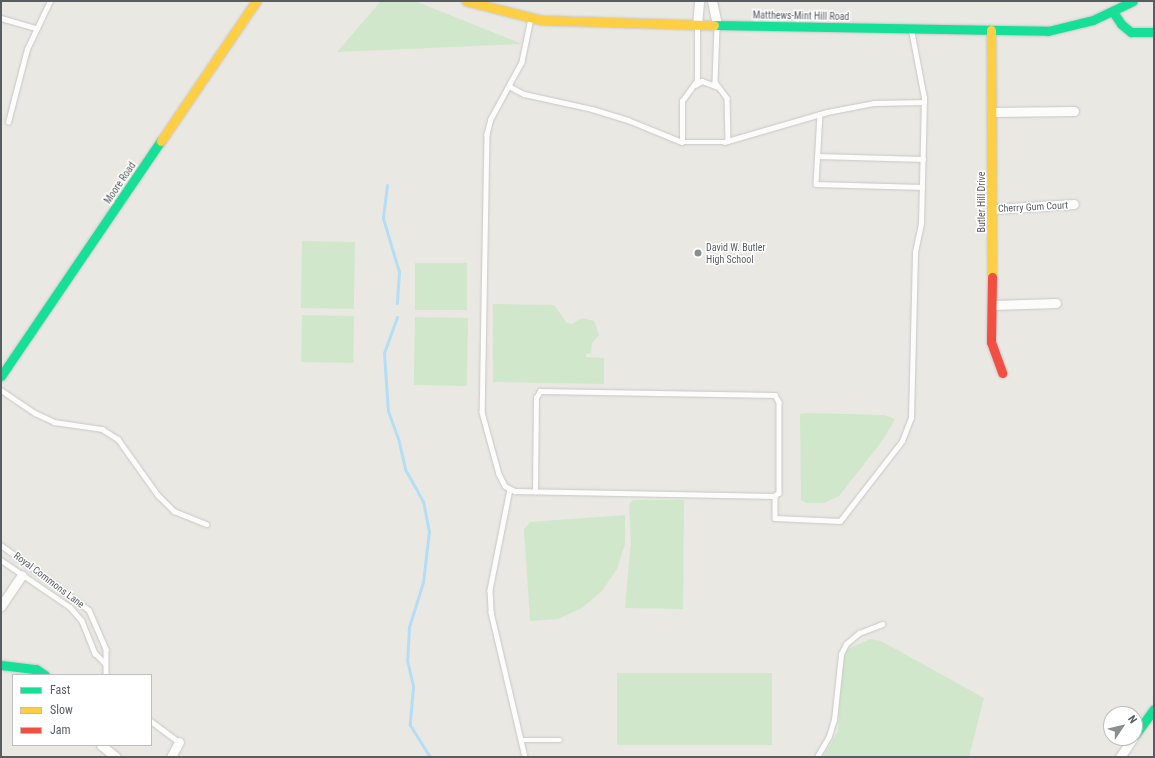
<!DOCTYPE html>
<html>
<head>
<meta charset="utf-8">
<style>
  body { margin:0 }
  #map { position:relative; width:1155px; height:758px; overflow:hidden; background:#eae8e2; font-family:"Roboto Condensed",sans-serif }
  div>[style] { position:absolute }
  .green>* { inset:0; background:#d0e7cb; transform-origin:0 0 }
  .stream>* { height:3px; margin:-1.5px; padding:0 1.5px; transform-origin:1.5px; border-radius:1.5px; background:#b4def6 }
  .roads { filter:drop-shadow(0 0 1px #c7c7c7) drop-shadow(0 0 1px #c7c7c7) }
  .lane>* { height:4.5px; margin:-2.25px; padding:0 2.25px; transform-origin:2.25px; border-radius:2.25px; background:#fcfcfb }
  .street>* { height:9px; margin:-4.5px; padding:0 4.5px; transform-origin:4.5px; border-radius:4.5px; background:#fcfcfb }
  .fast>* { height:9px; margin:-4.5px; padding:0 4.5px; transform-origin:4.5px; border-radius:4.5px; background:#16e098 }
  .slow>* { height:9px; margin:-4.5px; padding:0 4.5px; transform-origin:4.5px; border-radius:4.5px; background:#ffcf43 }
  .jam>* { height:9px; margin:-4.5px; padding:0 4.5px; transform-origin:4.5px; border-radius:4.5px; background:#f24e42 }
  .dots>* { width:11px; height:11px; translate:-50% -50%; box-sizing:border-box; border:2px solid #fff; border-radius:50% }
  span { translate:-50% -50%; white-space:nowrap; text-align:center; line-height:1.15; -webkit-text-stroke:3px #fff; paint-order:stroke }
  .street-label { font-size:10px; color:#585d62 }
  .poi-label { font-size:10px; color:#585d62 }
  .left { translate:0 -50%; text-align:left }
  .frame { position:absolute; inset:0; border:2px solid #585d62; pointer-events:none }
  .legend { position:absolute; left:12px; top:674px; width:140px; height:72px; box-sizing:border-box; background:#fff; border:1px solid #bcbec0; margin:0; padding:5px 7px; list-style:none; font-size:12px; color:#585d62 }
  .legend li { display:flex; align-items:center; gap:8px; height:20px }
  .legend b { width:20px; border:1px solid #bcbec0 }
  .north { position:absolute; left:1103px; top:706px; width:40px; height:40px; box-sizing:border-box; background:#fff; border:1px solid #bcbec0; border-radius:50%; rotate:55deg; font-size:11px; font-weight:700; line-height:16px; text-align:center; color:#585d62 }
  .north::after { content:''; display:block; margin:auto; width:14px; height:18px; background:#8b8e8f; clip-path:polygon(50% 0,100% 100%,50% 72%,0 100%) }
</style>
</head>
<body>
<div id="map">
  <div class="green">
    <div style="clip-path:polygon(381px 1px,415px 1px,522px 44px,337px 52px)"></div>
    <div style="left:302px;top:241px;width:53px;height:67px;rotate:1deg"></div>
    <div style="left:415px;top:263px;width:52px;height:47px"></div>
    <div style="clip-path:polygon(493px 304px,554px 305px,567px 323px,572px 324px,582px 318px,594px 321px,599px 335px,592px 343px,591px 353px,586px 354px,586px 357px,604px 358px,604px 384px,493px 382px)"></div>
    <div style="left:302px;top:315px;width:52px;height:47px;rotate:1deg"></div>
    <div style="left:415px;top:317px;width:53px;height:68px;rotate:1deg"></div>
    <div style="clip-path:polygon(806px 413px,884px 415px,895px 419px,883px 440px,839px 496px,824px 503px,807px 503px,801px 500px,800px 414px)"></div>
    <div style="clip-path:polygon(633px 500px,684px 500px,683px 609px,625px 608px,631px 541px,629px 504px)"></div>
    <div style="clip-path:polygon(625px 515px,625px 544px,617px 569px,602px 591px,582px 608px,558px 619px,530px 621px,524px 529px,530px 522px)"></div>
    <div style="clip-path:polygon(870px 639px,881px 641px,984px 698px,969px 757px,823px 757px,838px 731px,842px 666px,846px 650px)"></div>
    <div style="left:617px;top:673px;width:155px;height:72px"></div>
  </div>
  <div class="stream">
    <div style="left:387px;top:185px;width:33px;rotate:97deg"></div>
    <div style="left:383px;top:218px;width:56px;rotate:73.5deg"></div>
    <div style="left:399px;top:272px;width:31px;rotate:94deg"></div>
    <div style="left:397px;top:317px;width:38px;rotate:110deg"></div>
    <div style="left:384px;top:353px;width:58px;rotate:86.1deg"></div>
    <div style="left:388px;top:411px;width:29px;rotate:70deg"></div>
    <div style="left:398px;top:438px;width:32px;rotate:77deg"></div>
    <div style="left:405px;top:469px;width:37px;rotate:61deg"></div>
    <div style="left:423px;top:501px;width:31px;rotate:79deg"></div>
    <div style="left:429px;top:531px;width:51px;rotate:96.7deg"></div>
    <div style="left:423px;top:582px;width:47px;rotate:107.3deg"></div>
    <div style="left:409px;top:627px;width:33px;rotate:93deg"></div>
    <div style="left:407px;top:660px;width:28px;rotate:77deg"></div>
    <div style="left:413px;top:687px;width:38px;rotate:95deg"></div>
    <div style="left:410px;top:725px;width:38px;rotate:58deg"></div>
  </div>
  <div class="roads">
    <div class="lane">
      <div style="left:1px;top:18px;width:37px;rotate:16deg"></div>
      <div style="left:531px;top:18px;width:45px;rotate:101.6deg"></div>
      <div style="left:522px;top:62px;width:65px;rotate:118.5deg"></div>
      <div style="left:491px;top:119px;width:16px;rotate:105deg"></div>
      <div style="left:487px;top:134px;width:278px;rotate:91deg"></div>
      <div style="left:482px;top:412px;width:64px;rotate:74.7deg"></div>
      <div style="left:499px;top:474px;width:13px;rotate:63deg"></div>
      <div style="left:505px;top:486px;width:11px;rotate:27deg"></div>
      <div style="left:515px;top:491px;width:260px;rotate:1.1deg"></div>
      <div style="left:775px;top:496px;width:22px;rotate:90deg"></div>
      <div style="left:775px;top:518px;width:65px;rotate:2.6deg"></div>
      <div style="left:840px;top:521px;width:101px;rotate:-52.2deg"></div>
      <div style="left:902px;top:441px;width:25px;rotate:-69deg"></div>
      <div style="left:911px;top:418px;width:166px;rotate:-88.6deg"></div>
      <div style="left:915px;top:252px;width:30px;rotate:-78deg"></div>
      <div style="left:921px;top:223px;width:125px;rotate:-88.6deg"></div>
      <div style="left:924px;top:98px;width:69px;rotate:-100.8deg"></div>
      <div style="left:717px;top:27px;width:55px;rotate:92.1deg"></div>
      <div style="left:715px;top:82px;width:20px;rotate:53deg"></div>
      <div style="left:727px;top:98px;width:43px;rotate:88.7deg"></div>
      <div style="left:695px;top:85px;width:8px;rotate:-30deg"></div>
      <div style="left:702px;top:81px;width:15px;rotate:20deg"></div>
      <div style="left:509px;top:86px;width:17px;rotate:28deg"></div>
      <div style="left:524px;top:94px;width:70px;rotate:12.4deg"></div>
      <div style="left:592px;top:109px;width:38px;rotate:17deg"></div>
      <div style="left:628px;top:120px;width:58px;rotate:22.2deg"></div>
      <div style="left:682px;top:142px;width:42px"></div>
      <div style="left:724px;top:142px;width:107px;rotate:-16.2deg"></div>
      <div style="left:827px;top:112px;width:48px;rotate:-10.8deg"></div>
      <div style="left:874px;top:103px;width:50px;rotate:-1.1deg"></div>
      <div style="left:820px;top:114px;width:70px;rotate:93.3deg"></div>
      <div style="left:816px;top:184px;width:106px;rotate:1.6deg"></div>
      <div style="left:8px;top:122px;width:75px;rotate:-75.4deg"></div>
      <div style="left:27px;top:49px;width:53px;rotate:-64.4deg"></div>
      <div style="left:682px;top:142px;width:41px;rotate:-90deg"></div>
      <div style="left:682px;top:101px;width:26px;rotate:-54deg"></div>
      <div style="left:697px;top:80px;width:54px;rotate:-90deg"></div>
      <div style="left:817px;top:156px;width:106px;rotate:1.6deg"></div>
      <div style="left:1px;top:390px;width:41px;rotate:34.1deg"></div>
      <div style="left:35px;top:413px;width:21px;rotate:25deg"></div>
      <div style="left:54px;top:422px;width:49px;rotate:8.3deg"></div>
      <div style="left:102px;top:429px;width:19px;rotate:32deg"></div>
      <div style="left:118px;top:439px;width:69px;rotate:54.5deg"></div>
      <div style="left:158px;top:495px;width:23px;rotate:45deg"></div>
      <div style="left:174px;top:511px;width:35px;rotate:22deg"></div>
      <div style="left:510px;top:489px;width:103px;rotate:101.2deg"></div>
      <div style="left:490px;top:590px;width:22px;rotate:87deg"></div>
      <div style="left:491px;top:612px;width:149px;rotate:76.8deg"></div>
      <div style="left:535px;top:492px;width:94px;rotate:-89.4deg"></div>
      <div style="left:536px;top:398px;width:8px;rotate:-60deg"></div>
      <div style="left:540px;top:391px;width:235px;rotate:1deg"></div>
      <div style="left:775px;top:395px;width:8px;rotate:60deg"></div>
      <div style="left:779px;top:402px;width:91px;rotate:90deg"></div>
      <div style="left:779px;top:493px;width:5px;rotate:143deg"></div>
      <div style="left:1px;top:545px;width:109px;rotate:36.5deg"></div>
      <div style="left:89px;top:610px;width:43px;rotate:66.4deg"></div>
      <div style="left:106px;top:649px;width:26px;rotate:90deg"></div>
      <div style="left:1px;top:560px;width:83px;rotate:34.3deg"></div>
      <div style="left:70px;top:607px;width:18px;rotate:49deg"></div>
      <div style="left:82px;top:621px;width:35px;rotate:68deg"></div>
      <div style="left:95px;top:653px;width:14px;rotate:45deg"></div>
      <div style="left:151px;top:721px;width:35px;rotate:37deg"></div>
      <div style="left:521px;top:740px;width:39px"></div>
      <div style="left:817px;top:757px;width:24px;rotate:-60deg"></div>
      <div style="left:829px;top:736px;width:17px;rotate:-73deg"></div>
      <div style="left:834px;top:720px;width:66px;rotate:-83.9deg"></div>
      <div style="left:841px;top:654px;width:11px;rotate:-63deg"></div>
      <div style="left:846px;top:644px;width:17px;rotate:-40deg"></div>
      <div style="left:859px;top:633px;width:25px;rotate:-21deg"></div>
    </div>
    <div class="street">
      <div style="left:712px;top:1px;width:25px;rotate:78deg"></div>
      <div style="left:697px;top:25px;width:24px;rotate:-85deg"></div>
      <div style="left:993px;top:112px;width:81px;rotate:-0.7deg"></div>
      <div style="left:993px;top:209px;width:81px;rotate:-3.5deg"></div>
      <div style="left:993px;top:305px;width:63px;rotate:-1.8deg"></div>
      <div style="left:1px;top:606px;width:37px;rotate:-56deg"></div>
      <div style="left:101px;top:745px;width:19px;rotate:39deg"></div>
      <div style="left:171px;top:757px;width:17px;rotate:-62deg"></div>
      <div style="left:1120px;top:757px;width:23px;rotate:-56deg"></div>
    </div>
    <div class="fast">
      <div style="left:1113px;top:12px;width:14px;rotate:56deg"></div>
      <div style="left:1121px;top:24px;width:13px;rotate:39deg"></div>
      <div style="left:1131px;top:32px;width:23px"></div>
      <div style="left:714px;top:25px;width:334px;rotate:1deg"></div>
      <div style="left:1048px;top:31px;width:46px;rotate:-13.7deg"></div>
      <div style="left:1093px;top:20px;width:44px;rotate:-25.4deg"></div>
      <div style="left:1px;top:376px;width:284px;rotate:-55.8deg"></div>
      <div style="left:1px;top:665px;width:35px;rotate:7deg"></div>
      <div style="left:36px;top:669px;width:11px;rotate:34deg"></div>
      <div style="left:1135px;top:735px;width:32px;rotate:-54deg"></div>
    </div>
    <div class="slow">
      <div style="left:466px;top:1px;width:77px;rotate:14.2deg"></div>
      <div style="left:541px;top:20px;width:173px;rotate:1.7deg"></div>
      <div style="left:991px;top:30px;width:247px;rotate:89.8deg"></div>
      <div style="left:161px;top:141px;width:169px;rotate:-55.8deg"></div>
    </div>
    <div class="jam">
      <div style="left:992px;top:277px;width:65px;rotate:90.9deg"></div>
      <div style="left:991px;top:342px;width:33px;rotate:70deg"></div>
    </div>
  </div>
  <div class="dots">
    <div style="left:698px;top:253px;background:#8b8e8f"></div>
  </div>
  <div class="street-label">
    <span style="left:801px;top:16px;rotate:1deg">Matthews-Mint Hill Road</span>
    <span style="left:120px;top:183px;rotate:-56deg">Moore Road</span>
    <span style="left:982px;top:202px;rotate:-90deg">Butler Hill Drive</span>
    <span style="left:1033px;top:207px;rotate:-3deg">Cherry Gum Court</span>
    <span style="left:49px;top:580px;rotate:37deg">Royal Commons Lane</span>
  </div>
  <div class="poi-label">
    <span class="left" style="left:706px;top:253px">David W. Butler<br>High School</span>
  </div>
  <div class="frame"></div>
  <ul class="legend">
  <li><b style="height:5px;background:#16e098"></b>Fast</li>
  <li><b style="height:5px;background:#ffcf43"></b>Slow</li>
  <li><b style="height:5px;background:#f24e42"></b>Jam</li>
  </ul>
  <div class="north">N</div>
</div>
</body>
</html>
